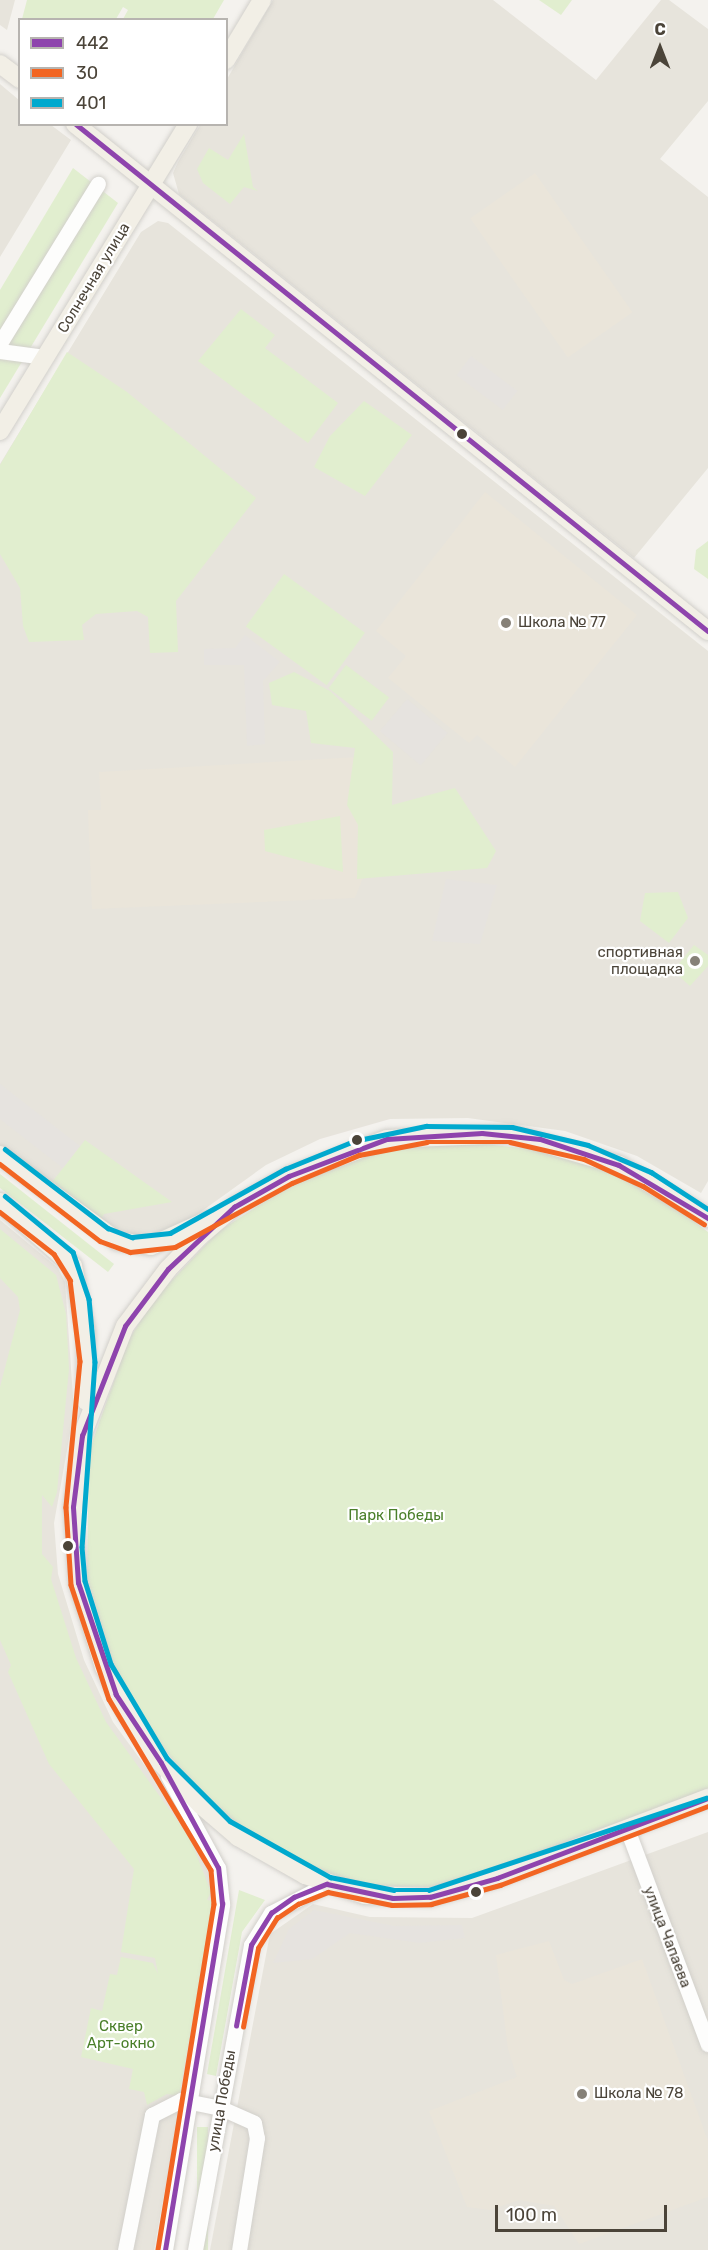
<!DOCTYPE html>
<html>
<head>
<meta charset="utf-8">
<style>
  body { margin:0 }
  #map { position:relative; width:708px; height:2250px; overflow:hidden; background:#f4f2ee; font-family:Rubik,sans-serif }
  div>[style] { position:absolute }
  .residential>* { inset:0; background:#e7e4dc }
  .education>* { inset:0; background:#eae5da; transform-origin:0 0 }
  .green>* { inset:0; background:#e1eecf; transform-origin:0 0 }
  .parking>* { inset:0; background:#e6e3df; transform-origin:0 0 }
  .roads { filter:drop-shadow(0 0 2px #d2d0cb) drop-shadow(0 0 2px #d2d0cb) }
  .minor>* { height:15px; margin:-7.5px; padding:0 7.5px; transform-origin:7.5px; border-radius:7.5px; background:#fdfdfc }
  .major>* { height:18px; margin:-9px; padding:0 9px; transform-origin:9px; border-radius:9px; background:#f2efe6 }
  .bus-1>* { height:4.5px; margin:-2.25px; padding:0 2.25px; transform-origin:2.25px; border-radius:2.25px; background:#8e44ad }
  .bus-2>* { height:4.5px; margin:-2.25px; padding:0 2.25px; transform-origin:2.25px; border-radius:2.25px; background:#f26522 }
  .bus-3>* { height:4.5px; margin:-2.25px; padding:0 2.25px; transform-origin:2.25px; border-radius:2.25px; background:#00a9ce }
  .dots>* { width:16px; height:16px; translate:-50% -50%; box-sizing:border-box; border:3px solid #fff; border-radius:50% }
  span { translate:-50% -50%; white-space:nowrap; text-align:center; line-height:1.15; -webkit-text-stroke:4.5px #fff; paint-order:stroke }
  .street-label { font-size:15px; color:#4b4439 }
  .poi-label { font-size:15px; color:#4b4439 }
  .left { translate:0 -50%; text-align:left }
  .right { translate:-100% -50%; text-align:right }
  .park-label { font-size:15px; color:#4a7f2a }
  .legend { position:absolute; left:18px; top:18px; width:210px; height:108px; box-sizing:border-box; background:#fff; border:2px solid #b7b4b0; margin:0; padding:8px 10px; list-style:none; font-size:18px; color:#4b4439 }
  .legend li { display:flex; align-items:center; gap:12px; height:30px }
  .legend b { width:30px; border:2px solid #b7b4b0 }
  .north { position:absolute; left:630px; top:18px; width:60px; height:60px; -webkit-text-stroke:4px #fff; paint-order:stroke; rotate:0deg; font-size:16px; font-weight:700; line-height:24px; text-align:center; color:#4b4439 }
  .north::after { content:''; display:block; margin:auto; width:21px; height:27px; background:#4b4439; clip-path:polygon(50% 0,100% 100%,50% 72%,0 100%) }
  .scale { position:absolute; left:495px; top:2205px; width:172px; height:27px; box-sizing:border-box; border:3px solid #4b4439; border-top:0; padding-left:8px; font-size:18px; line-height:21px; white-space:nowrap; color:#4b4439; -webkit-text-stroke:4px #fff; paint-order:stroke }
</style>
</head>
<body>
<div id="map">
  <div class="residential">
    <div style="clip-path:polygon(0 0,15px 0,7px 30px,0 25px)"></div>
    <div style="clip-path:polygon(273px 0,493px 0,596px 80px,661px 0,669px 0,708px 29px,708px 101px,660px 159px,708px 197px,708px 468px,634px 558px,179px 194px,173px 173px,178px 162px,200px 125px,226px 124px,227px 79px)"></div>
    <div style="clip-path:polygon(0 84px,19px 100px,20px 124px,51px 125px,71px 140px,0 257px)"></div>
    <div style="clip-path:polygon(158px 221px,168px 223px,708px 651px,708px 1181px,701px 1193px,637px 1156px,565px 1131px,468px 1118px,390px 1119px,320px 1139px,266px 1165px,181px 1226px,148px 1240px,105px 1228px,0 1146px,0 464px,141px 232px)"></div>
    <div style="clip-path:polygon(0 1220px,58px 1268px,65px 1282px,74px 1411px,54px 1523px,58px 1574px,84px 1660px,113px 1722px,195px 1834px,217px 1899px,154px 2250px,0 2250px)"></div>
    <div style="clip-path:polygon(708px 1832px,708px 2250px,210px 2250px,270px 1934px,313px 1904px,370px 1917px,472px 1918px)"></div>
  </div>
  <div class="education">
    <div style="left:535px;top:173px;width:170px;height:79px;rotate:55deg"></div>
    <div style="clip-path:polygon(485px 492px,637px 615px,515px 767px,477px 735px,469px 743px,388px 678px,406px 656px,376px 631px)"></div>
    <div style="clip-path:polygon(358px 757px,363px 878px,355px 898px,92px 909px,88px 810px,101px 810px,99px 772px)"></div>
    <div style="clip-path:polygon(549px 1941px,564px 1980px,572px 1984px,642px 1959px,708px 2141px,708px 2197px,579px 2244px,554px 2206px,519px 2200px,490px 2210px,467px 2207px,429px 2111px,517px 2077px,508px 2049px,496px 1955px)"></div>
  </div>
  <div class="green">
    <div style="clip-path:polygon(27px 0,224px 0,213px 19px,123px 19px,128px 10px,123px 7px,116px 19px,22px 19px)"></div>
    <div style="clip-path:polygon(539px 0,572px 0,561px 15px)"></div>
    <div style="clip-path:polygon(244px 134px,253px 187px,258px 191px,244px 187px,230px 204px,203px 183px,197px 169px,209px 148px,228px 160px)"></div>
    <div style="clip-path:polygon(73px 168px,118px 203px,0 398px,0 290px)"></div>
    <div style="clip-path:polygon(241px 309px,275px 335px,265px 348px,338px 403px,308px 443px,198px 361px)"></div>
    <div style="clip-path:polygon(67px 352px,127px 392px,256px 498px,176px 601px,178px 652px,150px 653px,148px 617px,137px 611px,96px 614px,82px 625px,84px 640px,29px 642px,23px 626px,20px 588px,0 554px,0 465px)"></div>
    <div style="clip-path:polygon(364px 401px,412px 435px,365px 496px,314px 467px,330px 436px)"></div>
    <div style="clip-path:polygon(708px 541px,708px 579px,694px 569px,696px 550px)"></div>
    <div style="left:284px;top:574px;width:100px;height:65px;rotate:36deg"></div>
    <div style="left:346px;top:665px;width:54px;height:29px;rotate:37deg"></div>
    <div style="clip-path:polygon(294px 672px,330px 691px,393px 752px,392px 805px,455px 788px,496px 851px,487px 868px,357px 879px,358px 825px,347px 805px,355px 748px,311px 743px,306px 711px,272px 705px,269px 683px)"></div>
    <div style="clip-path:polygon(340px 816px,343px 872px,265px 851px,264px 830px)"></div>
    <div style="clip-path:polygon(678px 892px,688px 918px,669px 943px,640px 921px,645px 893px)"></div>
    <div style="clip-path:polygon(694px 945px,708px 955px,708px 966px,690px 986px,673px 971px)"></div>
    <div style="clip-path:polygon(85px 1140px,172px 1202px,104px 1214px,100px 1221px,52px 1182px)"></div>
    <div style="clip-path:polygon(464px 1142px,532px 1149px,608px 1171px,665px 1199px,708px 1232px,708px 1789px,489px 1873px,434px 1887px,355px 1885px,311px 1868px,238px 1826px,196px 1789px,138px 1716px,114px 1666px,87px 1577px,89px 1451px,129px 1339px,155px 1298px,219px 1231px,289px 1186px,358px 1158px,409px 1146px)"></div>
    <div style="clip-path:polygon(0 1174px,114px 1264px,108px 1272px,0 1188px)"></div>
    <div style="clip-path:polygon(0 1229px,56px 1275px,66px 1314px,69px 1369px,57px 1492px,52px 1507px,42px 1495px,42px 1554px,53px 1567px,51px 1579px,76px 1658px,106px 1722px,190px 1838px,211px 1892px,207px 1900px,214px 1901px,179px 2096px,167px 2094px,147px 2105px,144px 2092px,129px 2089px,133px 2069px,81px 2057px,91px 2008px,102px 2011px,110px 1974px,117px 1975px,121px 1957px,153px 1963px,158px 1974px,155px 1958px,121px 1952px,134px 1869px,49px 1764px,8px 1672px,11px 1665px,0 1640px,0 1387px,20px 1310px,18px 1297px,0 1278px)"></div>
    <div style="clip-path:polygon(239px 1890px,265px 1900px,242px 1932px,216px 2076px,207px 2074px)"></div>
    <div style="left:197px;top:2127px;width:11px;height:125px"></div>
  </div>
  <div class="parking">
    <div style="left:471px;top:356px;width:58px;height:24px;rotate:37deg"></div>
    <div style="clip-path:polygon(245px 635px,280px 662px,263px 681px,265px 744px,247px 746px,244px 665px,204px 665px,204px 649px,235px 648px)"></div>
    <div style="left:407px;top:699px;width:53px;height:42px;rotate:40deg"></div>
    <div style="clip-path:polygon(446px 879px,497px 885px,480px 944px,432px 941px)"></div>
    <div style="clip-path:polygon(0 1084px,80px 1146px,63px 1168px,0 1119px)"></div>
    <div style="clip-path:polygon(314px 1910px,394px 1926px,462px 1925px,465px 1938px,420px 1943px,350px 1933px,312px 1959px,273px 1963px,289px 1929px)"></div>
  </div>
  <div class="roads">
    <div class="minor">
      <div style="left:0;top:343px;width:187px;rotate:-58.4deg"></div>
      <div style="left:0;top:351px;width:45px;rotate:7.6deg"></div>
      <div style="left:627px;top:1829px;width:230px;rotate:69.4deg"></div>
      <div style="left:125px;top:2250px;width:138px;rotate:-78.7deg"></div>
      <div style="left:152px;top:2115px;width:33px;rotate:-27deg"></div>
      <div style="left:181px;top:2100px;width:41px;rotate:11.3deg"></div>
      <div style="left:221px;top:2108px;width:36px;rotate:24deg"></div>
      <div style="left:254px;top:2123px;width:15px;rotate:79deg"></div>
      <div style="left:257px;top:2138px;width:113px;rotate:99.1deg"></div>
      <div style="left:165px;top:2250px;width:351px;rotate:-80.6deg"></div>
      <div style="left:222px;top:1904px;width:36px;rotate:-96deg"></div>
      <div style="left:218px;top:1868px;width:105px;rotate:-118.5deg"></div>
      <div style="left:195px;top:2250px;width:310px;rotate:-79.6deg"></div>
      <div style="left:251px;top:1945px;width:38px;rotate:-58deg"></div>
      <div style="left:271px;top:1913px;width:63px;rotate:-27.4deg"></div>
    </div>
    <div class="major">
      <div style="left:226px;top:60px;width:70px;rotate:-59deg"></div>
      <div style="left:0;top:64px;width:25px;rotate:37deg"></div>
      <div style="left:75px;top:124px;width:811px;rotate:38.69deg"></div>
      <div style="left:0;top:431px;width:360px;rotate:-58.5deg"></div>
      <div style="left:0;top:1155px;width:145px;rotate:36.3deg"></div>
      <div style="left:117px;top:1241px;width:34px;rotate:8deg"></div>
      <div style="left:151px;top:1246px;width:63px;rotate:-24.5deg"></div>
      <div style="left:0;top:1202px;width:97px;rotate:41.2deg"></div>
      <div style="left:73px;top:1266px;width:66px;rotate:78.7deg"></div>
      <div style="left:86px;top:1331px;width:70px;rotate:90deg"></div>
      <div style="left:708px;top:1218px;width:104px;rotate:-149.2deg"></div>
      <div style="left:619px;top:1165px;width:112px;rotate:-164deg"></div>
      <div style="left:511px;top:1134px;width:124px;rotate:177.7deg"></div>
      <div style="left:387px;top:1139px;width:105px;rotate:159.3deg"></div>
      <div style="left:289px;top:1176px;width:63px;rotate:150.6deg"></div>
      <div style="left:234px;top:1207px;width:45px;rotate:139.5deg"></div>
      <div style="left:200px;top:1236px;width:46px;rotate:134.1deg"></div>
      <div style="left:168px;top:1269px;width:71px;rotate:127deg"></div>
      <div style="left:125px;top:1326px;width:118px;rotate:111.4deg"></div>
      <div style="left:82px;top:1436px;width:72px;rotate:97.2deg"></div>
      <div style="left:73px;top:1507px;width:76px;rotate:86.2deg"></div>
      <div style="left:78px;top:1583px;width:88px;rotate:72.8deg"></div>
      <div style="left:104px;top:1667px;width:49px;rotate:63.4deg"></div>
      <div style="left:126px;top:1711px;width:63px;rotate:56.1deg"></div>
      <div style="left:161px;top:1763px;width:59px;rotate:46.4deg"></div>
      <div style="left:202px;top:1806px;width:48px;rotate:40.7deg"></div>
      <div style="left:238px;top:1837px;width:77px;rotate:29.6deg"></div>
      <div style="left:305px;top:1875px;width:63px;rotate:18.4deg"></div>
      <div style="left:365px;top:1895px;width:65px;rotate:1.8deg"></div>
      <div style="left:430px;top:1897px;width:70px;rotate:-15.8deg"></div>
      <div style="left:497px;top:1878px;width:226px;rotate:-20.8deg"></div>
    </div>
  </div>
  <div class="bus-1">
    <div style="left:76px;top:124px;width:810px;rotate:38.74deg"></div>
    <div style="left:236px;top:2026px;width:82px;rotate:-79.5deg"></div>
    <div style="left:251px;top:1945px;width:38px;rotate:-58deg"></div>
    <div style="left:271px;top:1913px;width:28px;rotate:-35deg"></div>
    <div style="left:294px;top:1897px;width:35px;rotate:-22deg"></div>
    <div style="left:327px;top:1884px;width:67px;rotate:12deg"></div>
    <div style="left:393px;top:1898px;width:37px;rotate:-2deg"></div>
    <div style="left:430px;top:1897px;width:70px;rotate:-15.8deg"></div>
    <div style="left:497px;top:1878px;width:226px;rotate:-20.8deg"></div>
    <div style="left:165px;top:2250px;width:351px;rotate:-80.6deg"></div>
    <div style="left:222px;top:1904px;width:36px;rotate:-96deg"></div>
    <div style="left:218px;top:1868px;width:119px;rotate:-118.5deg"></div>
    <div style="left:161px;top:1763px;width:82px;rotate:-123.5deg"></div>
    <div style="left:116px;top:1695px;width:118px;rotate:-108.7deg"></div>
    <div style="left:78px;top:1583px;width:76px;rotate:-93.8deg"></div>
    <div style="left:73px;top:1507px;width:72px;rotate:-82.8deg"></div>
    <div style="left:82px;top:1436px;width:118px;rotate:-68.6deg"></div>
    <div style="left:125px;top:1326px;width:71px;rotate:-53deg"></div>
    <div style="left:168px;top:1269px;width:91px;rotate:-43.2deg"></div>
    <div style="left:234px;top:1207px;width:63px;rotate:-29.4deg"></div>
    <div style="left:289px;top:1176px;width:105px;rotate:-20.7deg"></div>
    <div style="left:387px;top:1139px;width:95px;rotate:-3.6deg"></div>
    <div style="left:482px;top:1133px;width:58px;rotate:5.9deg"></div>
    <div style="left:540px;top:1139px;width:83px;rotate:18.2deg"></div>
    <div style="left:619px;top:1165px;width:104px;rotate:30.8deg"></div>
  </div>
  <div class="bus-2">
    <div style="left:0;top:1164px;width:126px;rotate:37.6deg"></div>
    <div style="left:100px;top:1241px;width:32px;rotate:20deg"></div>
    <div style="left:130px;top:1252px;width:45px;rotate:-6.3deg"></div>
    <div style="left:175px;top:1247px;width:133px;rotate:-28.7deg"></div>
    <div style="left:292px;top:1183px;width:73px;rotate:-22.7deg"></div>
    <div style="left:359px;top:1155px;width:69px;rotate:-10.8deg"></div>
    <div style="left:427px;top:1142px;width:83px"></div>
    <div style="left:510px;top:1142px;width:76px;rotate:12.9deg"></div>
    <div style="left:584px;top:1159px;width:65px;rotate:24.6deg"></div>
    <div style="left:643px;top:1186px;width:72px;rotate:31.9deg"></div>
    <div style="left:0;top:1212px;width:68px;rotate:37.9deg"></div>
    <div style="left:54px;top:1254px;width:31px;rotate:58deg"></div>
    <div style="left:70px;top:1280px;width:82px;rotate:83deg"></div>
    <div style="left:80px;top:1361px;width:147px;rotate:95.5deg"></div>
    <div style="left:66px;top:1507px;width:78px;rotate:86.3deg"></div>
    <div style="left:71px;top:1585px;width:120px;rotate:71.6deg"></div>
    <div style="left:109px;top:1699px;width:199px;rotate:59.2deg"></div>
    <div style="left:211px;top:1870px;width:34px;rotate:85deg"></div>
    <div style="left:214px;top:1904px;width:350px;rotate:99.2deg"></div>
    <div style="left:243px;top:2027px;width:80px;rotate:-79.2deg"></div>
    <div style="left:258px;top:1948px;width:36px;rotate:-58deg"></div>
    <div style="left:277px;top:1918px;width:25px;rotate:-34deg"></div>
    <div style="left:298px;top:1904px;width:32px;rotate:-22deg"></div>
    <div style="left:328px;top:1892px;width:65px;rotate:11.5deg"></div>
    <div style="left:392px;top:1905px;width:39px;rotate:-1deg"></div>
    <div style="left:431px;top:1904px;width:72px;rotate:-15.4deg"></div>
    <div style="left:500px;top:1885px;width:222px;rotate:-20.8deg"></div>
  </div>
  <div class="bus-3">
    <div style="left:5px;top:1149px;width:130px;rotate:37.5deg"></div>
    <div style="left:108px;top:1228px;width:26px;rotate:21deg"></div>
    <div style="left:132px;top:1237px;width:38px;rotate:-6deg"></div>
    <div style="left:170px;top:1233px;width:132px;rotate:-29.1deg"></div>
    <div style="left:285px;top:1169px;width:74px;rotate:-22.1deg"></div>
    <div style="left:354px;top:1141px;width:74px;rotate:-11.8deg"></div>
    <div style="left:426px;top:1126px;width:86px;rotate:0.7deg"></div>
    <div style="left:512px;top:1127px;width:78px;rotate:13.3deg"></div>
    <div style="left:588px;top:1145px;width:69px;rotate:23.2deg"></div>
    <div style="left:651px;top:1172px;width:68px;rotate:33deg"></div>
    <div style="left:5px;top:1196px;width:88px;rotate:39.5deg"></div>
    <div style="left:73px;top:1252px;width:50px;rotate:71.2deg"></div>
    <div style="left:89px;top:1299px;width:63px;rotate:84.6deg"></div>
    <div style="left:95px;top:1362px;width:185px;rotate:94deg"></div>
    <div style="left:82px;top:1547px;width:34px;rotate:85deg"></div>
    <div style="left:85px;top:1581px;width:87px;rotate:72.6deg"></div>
    <div style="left:111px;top:1664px;width:109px;rotate:59.2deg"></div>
    <div style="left:167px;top:1758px;width:89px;rotate:45deg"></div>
    <div style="left:230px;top:1821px;width:115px;rotate:29.2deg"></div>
    <div style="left:330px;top:1877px;width:65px;rotate:11.5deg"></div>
    <div style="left:394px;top:1890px;width:35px"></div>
    <div style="left:429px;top:1890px;width:292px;rotate:-18.4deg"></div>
  </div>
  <div class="dots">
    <div style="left:462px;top:434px;background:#4b4439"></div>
    <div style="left:506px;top:623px;background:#868178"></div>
    <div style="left:695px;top:961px;background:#868178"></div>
    <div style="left:357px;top:1140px;background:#4b4439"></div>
    <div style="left:68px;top:1546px;background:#4b4439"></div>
    <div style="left:476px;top:1892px;background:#4b4439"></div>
    <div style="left:582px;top:2094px;background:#868178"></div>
  </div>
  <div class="street-label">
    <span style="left:94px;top:278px;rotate:-59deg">Солнечная улица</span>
    <span style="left:667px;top:1937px;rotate:69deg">улица Чапаева</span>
    <span style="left:222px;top:2101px;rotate:-80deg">улица Победы</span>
  </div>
  <div class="poi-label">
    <span class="left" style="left:518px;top:623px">Школа № 77</span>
    <span class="right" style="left:683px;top:961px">спортивная<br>площадка</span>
    <span class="left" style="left:594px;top:2094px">Школа № 78</span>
  </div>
  <div class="park-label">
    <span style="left:396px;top:1516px">Парк Победы</span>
    <span style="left:121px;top:2035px">Сквер<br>Арт-окно</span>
  </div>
  <ul class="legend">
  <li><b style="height:8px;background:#8e44ad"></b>442</li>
  <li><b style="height:8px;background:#f26522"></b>30</li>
  <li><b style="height:8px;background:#00a9ce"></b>401</li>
  </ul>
  <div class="north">С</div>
  <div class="scale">100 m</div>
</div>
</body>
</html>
